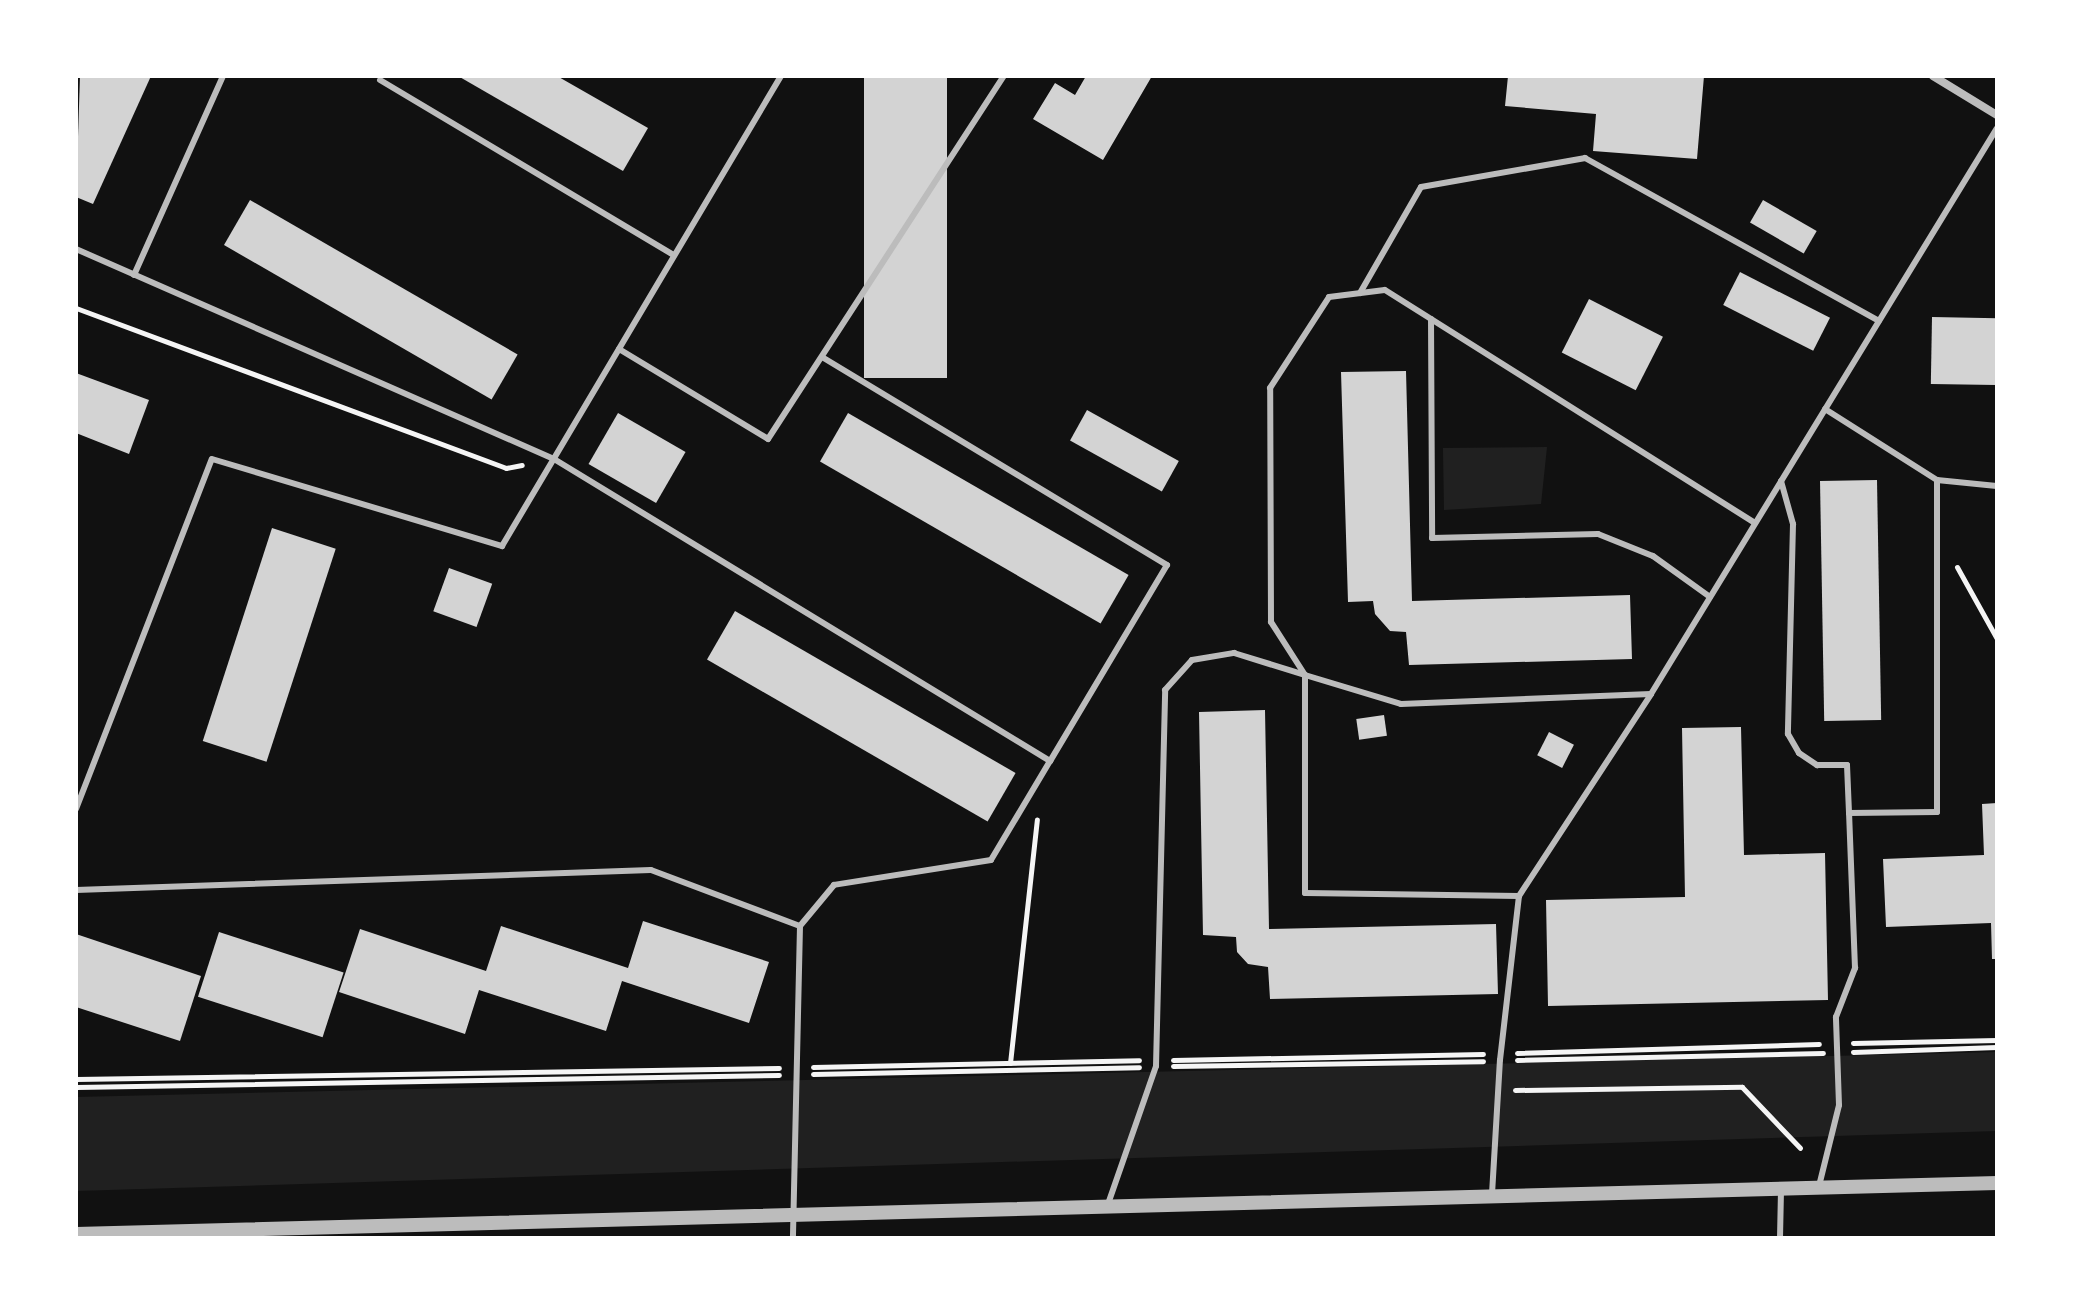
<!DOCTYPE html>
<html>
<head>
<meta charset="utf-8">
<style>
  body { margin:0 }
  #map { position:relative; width:2073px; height:1314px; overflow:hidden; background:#111; font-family:"Noto Serif",serif }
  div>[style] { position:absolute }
  .green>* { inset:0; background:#202020 }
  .building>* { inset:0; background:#d3d3d3; transform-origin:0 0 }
  .path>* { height:5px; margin:-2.5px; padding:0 2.5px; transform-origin:2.5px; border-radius:2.5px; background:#f5f5f5 }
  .service>* { height:6px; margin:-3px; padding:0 3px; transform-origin:3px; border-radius:3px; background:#bcbcbc }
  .minor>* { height:8px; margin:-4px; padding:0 4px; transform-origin:4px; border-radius:4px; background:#bcbcbc }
  .tertiary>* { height:14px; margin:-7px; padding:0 7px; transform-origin:7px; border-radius:7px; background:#bcbcbc }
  span { translate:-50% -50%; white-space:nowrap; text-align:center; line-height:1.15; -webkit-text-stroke:6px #fff; paint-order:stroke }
  .frame { position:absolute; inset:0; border:78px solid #fff; pointer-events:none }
</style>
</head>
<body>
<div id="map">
  <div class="green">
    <div style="clip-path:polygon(1547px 447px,1541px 504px,1444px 510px,1443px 448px)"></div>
    <div style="clip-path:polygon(1997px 1052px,1997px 1131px,76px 1191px,76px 1097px)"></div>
  </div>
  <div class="building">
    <div style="clip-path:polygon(80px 76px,151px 76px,93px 204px,76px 197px)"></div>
    <div style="clip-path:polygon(458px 76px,557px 76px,648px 128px,623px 171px)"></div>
    <div style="left:864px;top:76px;width:83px;height:302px"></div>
    <div style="clip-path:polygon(1086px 76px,1152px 76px,1103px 160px,1033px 119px,1055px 83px,1075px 95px)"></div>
    <div style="clip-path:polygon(1508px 76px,1704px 76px,1697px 159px,1593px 151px,1596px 114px,1505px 106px)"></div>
    <div style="left:250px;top:200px;width:309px;height:52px;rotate:30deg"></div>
    <div style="left:1763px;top:200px;width:62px;height:26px;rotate:30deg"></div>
    <div style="left:1740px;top:272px;width:101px;height:37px;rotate:27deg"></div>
    <div style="left:1589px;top:299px;width:83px;height:60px;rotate:27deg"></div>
    <div style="left:1932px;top:317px;width:65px;height:67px;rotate:1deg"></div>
    <div style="clip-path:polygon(1406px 371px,1412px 601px,1630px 595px,1632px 659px,1409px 665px,1406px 632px,1390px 631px,1375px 614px,1373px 601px,1348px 602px,1341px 372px)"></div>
    <div style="clip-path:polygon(76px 373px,149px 400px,129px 454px,76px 433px)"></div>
    <div style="left:1087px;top:410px;width:105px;height:35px;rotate:29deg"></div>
    <div style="left:618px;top:413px;width:78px;height:59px;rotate:30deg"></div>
    <div style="left:848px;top:413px;width:324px;height:56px;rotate:30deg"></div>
    <div style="left:1877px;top:480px;width:240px;height:57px;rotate:89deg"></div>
    <div style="left:272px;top:528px;width:67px;height:224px;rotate:18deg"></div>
    <div style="left:449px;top:568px;width:46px;height:46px;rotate:20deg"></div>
    <div style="left:735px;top:611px;width:324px;height:56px;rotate:30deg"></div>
    <div style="clip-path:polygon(1265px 710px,1269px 929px,1496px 924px,1498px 994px,1270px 999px,1268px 967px,1248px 964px,1237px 952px,1236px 937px,1203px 935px,1199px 712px)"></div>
    <div style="left:1384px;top:715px;width:21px;height:28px;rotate:82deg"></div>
    <div style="clip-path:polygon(1741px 727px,1744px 855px,1825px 853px,1828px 1000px,1548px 1006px,1546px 900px,1685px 897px,1682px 728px)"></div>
    <div style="left:1549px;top:732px;width:28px;height:26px;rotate:27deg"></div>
    <div style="clip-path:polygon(1997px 803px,1997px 959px,1992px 959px,1991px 923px,1886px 927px,1883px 859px,1984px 855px,1982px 804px)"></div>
    <div style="clip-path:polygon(643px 921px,769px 962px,749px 1023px,622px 981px,606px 1031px,479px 990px,465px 1034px,339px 992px,360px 929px,486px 971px,501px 926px,628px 968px)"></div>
    <div style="left:219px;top:932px;width:131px;height:68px;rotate:18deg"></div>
    <div style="clip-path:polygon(76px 934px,201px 976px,180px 1041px,76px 1007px)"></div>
  </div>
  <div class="path">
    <div style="left:76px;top:308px;width:459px;rotate:20.4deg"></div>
    <div style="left:506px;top:468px;width:16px;rotate:-11deg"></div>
    <div style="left:1957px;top:567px;width:82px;rotate:60.9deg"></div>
    <div style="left:1853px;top:1043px;width:144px;rotate:-1.2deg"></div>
    <div style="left:1853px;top:1052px;width:144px;rotate:-2deg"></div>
    <div style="left:1517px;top:1053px;width:302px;rotate:-1.7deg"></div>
    <div style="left:1173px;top:1060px;width:310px;rotate:-1.1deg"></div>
    <div style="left:1517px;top:1060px;width:306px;rotate:-1.3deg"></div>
    <div style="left:1010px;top:1063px;width:245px;rotate:-83.7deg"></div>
    <div style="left:1173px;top:1066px;width:310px;rotate:-0.9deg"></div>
    <div style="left:813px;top:1067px;width:326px;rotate:-1.2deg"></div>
    <div style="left:813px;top:1074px;width:326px;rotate:-1.2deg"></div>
    <div style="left:76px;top:1079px;width:703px;rotate:-0.9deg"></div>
    <div style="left:76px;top:1087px;width:703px;rotate:-0.98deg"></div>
    <div style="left:1515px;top:1090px;width:227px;rotate:-0.8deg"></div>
    <div style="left:1742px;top:1087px;width:84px;rotate:46.4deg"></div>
  </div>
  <div class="service">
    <div style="left:380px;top:80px;width:342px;rotate:30.8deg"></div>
    <div style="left:76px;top:249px;width:522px;rotate:23.72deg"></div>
    <div style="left:554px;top:459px;width:581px;rotate:31.34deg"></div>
    <div style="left:1050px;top:761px;width:115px;rotate:120.8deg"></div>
    <div style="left:991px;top:860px;width:159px;rotate:171deg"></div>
    <div style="left:834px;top:885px;width:53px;rotate:129.7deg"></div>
    <div style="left:134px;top:275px;width:218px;rotate:-65.9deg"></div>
    <div style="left:1360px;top:293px;width:122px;rotate:-60.1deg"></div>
    <div style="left:1421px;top:187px;width:167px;rotate:-10deg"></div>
    <div style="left:1585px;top:158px;width:336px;rotate:29deg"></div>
    <div style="left:1431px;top:319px;width:219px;rotate:89.7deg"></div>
    <div style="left:1432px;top:538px;width:166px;rotate:-1.4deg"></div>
    <div style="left:1598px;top:534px;width:59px;rotate:21.8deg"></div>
    <div style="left:1653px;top:556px;width:70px;rotate:35.7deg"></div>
    <div style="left:619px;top:349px;width:174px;rotate:31.1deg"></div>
    <div style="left:768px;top:439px;width:433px;rotate:-57deg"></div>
    <div style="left:822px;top:357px;width:403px;rotate:31.1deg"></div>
    <div style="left:1167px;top:565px;width:228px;rotate:120.8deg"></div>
    <div style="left:1825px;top:409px;width:133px;rotate:32.4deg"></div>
    <div style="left:1937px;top:480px;width:60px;rotate:5.7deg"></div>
    <div style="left:1781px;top:481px;width:45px;rotate:74.4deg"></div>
    <div style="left:1793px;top:524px;width:210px;rotate:91.4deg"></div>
    <div style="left:1788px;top:734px;width:22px;rotate:60deg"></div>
    <div style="left:1799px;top:753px;width:22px;rotate:34deg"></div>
    <div style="left:1817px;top:765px;width:30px"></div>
    <div style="left:1847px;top:765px;width:48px;rotate:87.6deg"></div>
    <div style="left:1849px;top:813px;width:88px;rotate:-0.7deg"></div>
    <div style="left:1937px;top:812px;width:332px;rotate:-90deg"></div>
    <div style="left:76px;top:809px;width:375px;rotate:-68.8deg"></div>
    <div style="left:212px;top:459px;width:303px;rotate:16.7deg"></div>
    <div style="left:502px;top:546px;width:547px;rotate:-59.31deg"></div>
    <div style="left:76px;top:890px;width:575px;rotate:-1.99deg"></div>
    <div style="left:651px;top:870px;width:159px;rotate:20.6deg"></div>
    <div style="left:800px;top:926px;width:312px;rotate:91.3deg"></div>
    <div style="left:1519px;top:896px;width:214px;rotate:-179.2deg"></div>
    <div style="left:1305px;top:893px;width:218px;rotate:-90deg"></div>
    <div style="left:1305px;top:675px;width:100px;rotate:16.8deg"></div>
    <div style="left:1401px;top:704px;width:250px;rotate:-2.3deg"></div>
    <div style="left:1819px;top:1186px;width:83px;rotate:-76.1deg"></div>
    <div style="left:1839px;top:1105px;width:88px;rotate:-92deg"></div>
    <div style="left:1836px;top:1017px;width:53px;rotate:-68.8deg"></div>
    <div style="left:1855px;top:968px;width:155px;rotate:-92.2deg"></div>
    <div style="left:1492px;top:1194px;width:134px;rotate:-86.6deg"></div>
    <div style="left:1500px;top:1060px;width:165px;rotate:-83.4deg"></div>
    <div style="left:1519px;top:896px;width:241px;rotate:-56.8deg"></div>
    <div style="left:1651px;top:694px;width:663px;rotate:-58.56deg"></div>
    <div style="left:1108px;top:1204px;width:146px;rotate:-70.8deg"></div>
    <div style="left:1156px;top:1066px;width:376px;rotate:-88.6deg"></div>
    <div style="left:1165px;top:690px;width:40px;rotate:-48deg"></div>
    <div style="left:1192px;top:660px;width:43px;rotate:-9.5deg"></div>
    <div style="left:1234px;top:653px;width:74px;rotate:17.2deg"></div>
    <div style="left:1305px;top:675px;width:63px;rotate:-122.7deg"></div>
    <div style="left:1271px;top:622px;width:234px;rotate:-90.2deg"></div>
    <div style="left:1270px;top:388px;width:108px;rotate:-57deg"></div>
    <div style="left:1329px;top:297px;width:56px;rotate:-7.1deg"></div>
    <div style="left:1385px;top:290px;width:437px;rotate:32.2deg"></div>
    <div style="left:1780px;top:1238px;width:48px;rotate:-88.8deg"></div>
  </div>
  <div class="minor">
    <div style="left:1933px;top:76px;width:75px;rotate:31.4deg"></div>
  </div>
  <div class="tertiary">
    <div style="left:76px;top:1234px;width:1922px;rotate:-1.52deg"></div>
  </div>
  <div class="frame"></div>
</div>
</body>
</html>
